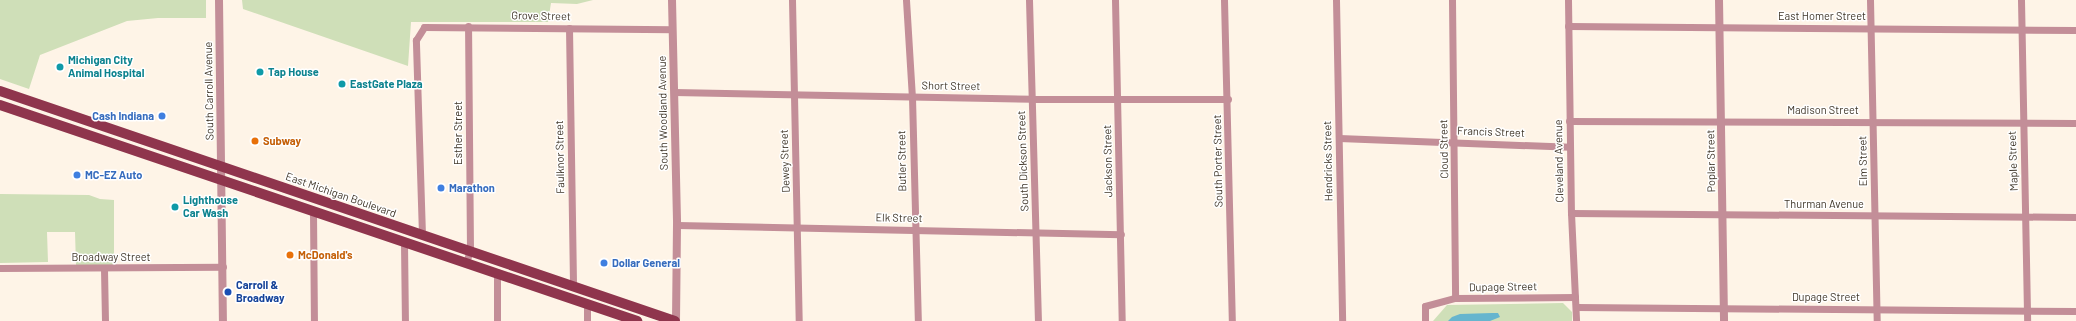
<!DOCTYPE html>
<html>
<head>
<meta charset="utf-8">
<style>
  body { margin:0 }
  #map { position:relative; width:2076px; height:321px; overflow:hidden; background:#fef4e7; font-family:Barlow,sans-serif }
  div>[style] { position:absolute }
  .green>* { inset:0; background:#cfdfb8 }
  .water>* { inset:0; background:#66b5ce }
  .minor>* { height:7px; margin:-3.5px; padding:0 3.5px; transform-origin:3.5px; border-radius:3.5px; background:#c38e98 }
  .tertiary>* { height:8px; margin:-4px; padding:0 4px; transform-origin:4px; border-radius:4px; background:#c38e98 }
  .primary>* { height:10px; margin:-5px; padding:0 5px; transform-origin:5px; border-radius:5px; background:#8f354d }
  .dots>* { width:11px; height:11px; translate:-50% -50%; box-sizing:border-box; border:2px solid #fff; border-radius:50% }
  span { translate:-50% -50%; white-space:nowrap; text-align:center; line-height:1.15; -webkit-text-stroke:3px #fff; paint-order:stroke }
  .street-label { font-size:11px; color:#40372a }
  .culture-label { font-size:11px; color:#0d838f; font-weight:700 }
  .left { translate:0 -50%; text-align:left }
  .shop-label { font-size:11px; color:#366cbe; font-weight:700 }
  .right { translate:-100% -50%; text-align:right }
  .food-label { font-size:11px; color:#c56008; font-weight:700 }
  .transit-label { font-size:11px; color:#164399; font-weight:700 }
</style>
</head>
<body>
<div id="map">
  <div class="green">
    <div style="clip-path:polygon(0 0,206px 0,206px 18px,158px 18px,127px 21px,40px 55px,29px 89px,0 79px)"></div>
    <div style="clip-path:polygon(242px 0,593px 0,577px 4px,551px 3px,548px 22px,411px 22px,408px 66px,243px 9px)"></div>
    <div style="clip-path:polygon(0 194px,89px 195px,100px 199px,114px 200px,114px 265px,76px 265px,75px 232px,47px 232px,48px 262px,0 263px)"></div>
    <div style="clip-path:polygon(1563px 303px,1572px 312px,1572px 321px,1433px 321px,1447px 305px)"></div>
  </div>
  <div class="water">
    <div style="clip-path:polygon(1492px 313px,1498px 313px,1500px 317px,1490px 321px,1448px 321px,1452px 317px,1460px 314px)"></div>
  </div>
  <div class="minor">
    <div style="left:792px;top:0;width:321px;rotate:88.8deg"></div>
    <div style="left:906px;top:0;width:97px;rotate:86.5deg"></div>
    <div style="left:912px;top:97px;width:224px;rotate:88.5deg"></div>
    <div style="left:1029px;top:0;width:321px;rotate:88.4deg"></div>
    <div style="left:1115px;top:0;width:321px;rotate:88.8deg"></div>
    <div style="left:1224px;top:0;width:321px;rotate:88.6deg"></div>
    <div style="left:1336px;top:0;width:321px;rotate:88.9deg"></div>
    <div style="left:1452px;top:0;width:298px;rotate:89.4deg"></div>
    <div style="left:1568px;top:0;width:213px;rotate:89.2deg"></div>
    <div style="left:1571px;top:213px;width:108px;rotate:87.3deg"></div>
    <div style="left:1870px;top:0;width:321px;rotate:88.8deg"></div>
    <div style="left:2021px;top:0;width:321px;rotate:88.9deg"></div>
    <div style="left:1568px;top:26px;width:508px;rotate:0.45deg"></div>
    <div style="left:569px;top:28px;width:257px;rotate:89.1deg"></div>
    <div style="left:674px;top:92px;width:358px;rotate:1.1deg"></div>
    <div style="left:1032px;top:99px;width:196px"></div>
    <div style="left:1569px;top:121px;width:507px;rotate:0.23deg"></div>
    <div style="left:1339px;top:138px;width:231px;rotate:2.2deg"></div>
    <div style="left:313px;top:212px;width:109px;rotate:89.5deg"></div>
    <div style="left:1571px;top:213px;width:505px;rotate:0.45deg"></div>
    <div style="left:677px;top:225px;width:444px;rotate:1.2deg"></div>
    <div style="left:422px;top:235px;width:195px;rotate:-91.8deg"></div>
    <div style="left:416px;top:40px;width:15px;rotate:-58deg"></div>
    <div style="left:424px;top:27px;width:248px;rotate:0.5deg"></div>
    <div style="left:404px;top:243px;width:78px;rotate:89.3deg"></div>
    <div style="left:466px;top:263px;width:14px;rotate:-73deg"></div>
    <div style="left:470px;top:250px;width:224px;rotate:-90.5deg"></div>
    <div style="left:0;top:268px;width:223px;rotate:-0.3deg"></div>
    <div style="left:104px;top:269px;width:52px;rotate:88.9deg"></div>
    <div style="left:497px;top:274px;width:47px;rotate:90deg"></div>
    <div style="left:587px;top:304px;width:17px;rotate:90deg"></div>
    <div style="left:1576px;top:307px;width:500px;rotate:0.46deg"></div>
    <div style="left:1425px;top:321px;width:15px;rotate:-90deg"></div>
    <div style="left:1425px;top:306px;width:31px;rotate:-15deg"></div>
    <div style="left:1455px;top:298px;width:120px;rotate:-0.5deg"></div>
  </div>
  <div class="tertiary">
    <div style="left:219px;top:0;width:321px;rotate:89.3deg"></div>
    <div style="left:672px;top:0;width:225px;rotate:88.7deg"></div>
    <div style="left:677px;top:225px;width:96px;rotate:90.6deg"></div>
    <div style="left:1719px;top:0;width:321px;rotate:89.1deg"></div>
  </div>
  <div class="primary">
    <div style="left:0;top:91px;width:713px;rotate:18.82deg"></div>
    <div style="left:0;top:105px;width:673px;rotate:18.73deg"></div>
  </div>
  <div class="dots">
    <div style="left:60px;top:67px;background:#0f9aa8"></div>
    <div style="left:260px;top:72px;background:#0f9aa8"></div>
    <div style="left:342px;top:84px;background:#0f9aa8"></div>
    <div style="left:162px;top:116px;background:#3f7fe0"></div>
    <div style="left:255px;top:141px;background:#e8710a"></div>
    <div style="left:77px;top:175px;background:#3f7fe0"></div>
    <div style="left:441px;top:188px;background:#3f7fe0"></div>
    <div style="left:175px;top:207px;background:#0f9aa8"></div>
    <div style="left:290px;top:255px;background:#e8710a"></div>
    <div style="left:604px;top:263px;background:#3f7fe0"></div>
    <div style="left:228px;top:292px;background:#1a4fb4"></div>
  </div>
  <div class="street-label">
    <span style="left:541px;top:16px;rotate:1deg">Grove Street</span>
    <span style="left:1822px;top:16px">East Homer Street</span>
    <span style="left:951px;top:86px;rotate:1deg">Short Street</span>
    <span style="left:209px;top:91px;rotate:-91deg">South Carroll Avenue</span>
    <span style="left:1823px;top:110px">Madison Street</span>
    <span style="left:663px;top:113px;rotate:-91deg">South Woodland Avenue</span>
    <span style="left:1491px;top:132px;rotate:2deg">Francis Street</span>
    <span style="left:458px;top:133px;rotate:-90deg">Esther Street</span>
    <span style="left:1444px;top:149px;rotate:-91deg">Cloud Street</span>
    <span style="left:560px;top:157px;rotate:-91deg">Faulknor Street</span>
    <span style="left:785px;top:161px;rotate:-92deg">Dewey Street</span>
    <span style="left:902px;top:161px;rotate:-91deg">Butler Street</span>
    <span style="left:1023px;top:161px;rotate:-92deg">South Dickson Street</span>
    <span style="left:1108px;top:161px;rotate:-91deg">Jackson Street</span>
    <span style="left:1218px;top:161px;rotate:-91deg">South Porter Street</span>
    <span style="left:1328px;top:161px;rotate:-91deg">Hendricks Street</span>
    <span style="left:1559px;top:161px;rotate:-91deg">Cleveland Avenue</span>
    <span style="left:1711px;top:161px;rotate:-91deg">Poplar Street</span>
    <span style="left:1863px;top:161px;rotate:-91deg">Elm Street</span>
    <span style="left:2013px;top:161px;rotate:-92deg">Maple Street</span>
    <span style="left:341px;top:195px;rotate:19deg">East Michigan Boulevard</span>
    <span style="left:1824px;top:204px">Thurman Avenue</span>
    <span style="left:899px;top:218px;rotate:1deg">Elk Street</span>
    <span style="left:111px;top:257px">Broadway Street</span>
    <span style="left:1503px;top:287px;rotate:-1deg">Dupage Street</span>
    <span style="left:1826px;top:297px">Dupage Street</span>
  </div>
  <div class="culture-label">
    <span class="left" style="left:68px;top:67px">Michigan City<br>Animal Hospital</span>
    <span class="left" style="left:268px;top:72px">Tap House</span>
    <span class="left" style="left:350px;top:84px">EastGate Plaza</span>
    <span class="left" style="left:183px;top:207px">Lighthouse<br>Car Wash</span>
  </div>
  <div class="shop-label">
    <span class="right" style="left:154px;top:116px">Cash Indiana</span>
    <span class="left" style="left:85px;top:175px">MC-EZ Auto</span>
    <span class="left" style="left:449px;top:188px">Marathon</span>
    <span class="left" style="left:612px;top:263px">Dollar General</span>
  </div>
  <div class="food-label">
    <span class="left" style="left:263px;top:141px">Subway</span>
    <span class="left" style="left:298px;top:255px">McDonald's</span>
  </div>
  <div class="transit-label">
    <span class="left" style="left:236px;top:292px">Carroll &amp;<br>Broadway</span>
  </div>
</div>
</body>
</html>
